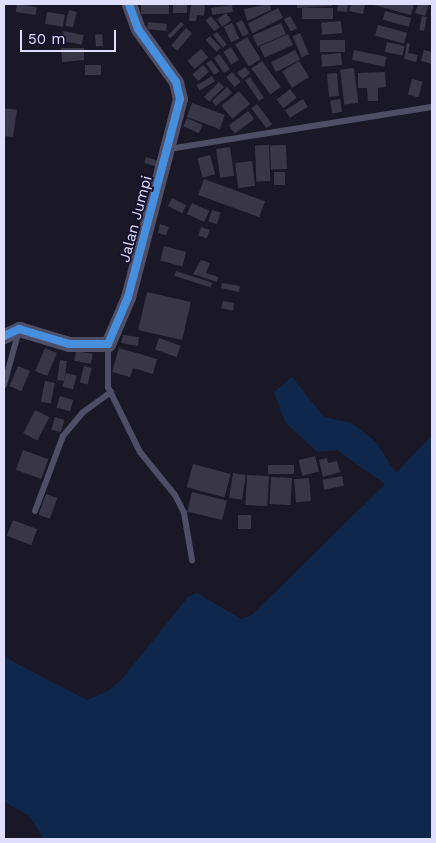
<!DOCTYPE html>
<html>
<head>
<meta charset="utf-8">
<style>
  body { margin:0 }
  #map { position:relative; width:436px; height:843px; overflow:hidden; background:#1a1826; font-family:"Work Sans",sans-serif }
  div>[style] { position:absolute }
  .water>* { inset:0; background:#0f274b }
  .building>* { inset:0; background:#393747; transform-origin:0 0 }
  .service>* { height:6px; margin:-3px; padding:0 3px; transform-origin:3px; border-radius:3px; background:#4e4e67 }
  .tertiary>* { height:15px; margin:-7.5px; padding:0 7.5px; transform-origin:7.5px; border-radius:7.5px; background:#4e4e67 }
  .cycleway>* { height:8px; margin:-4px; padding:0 4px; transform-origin:4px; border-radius:4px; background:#468fdf }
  span { translate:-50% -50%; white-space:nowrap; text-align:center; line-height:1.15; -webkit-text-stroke:4px #16122c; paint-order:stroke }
  .street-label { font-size:15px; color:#e0deff }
  .frame { position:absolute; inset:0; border:5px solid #e0deff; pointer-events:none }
  .scale { position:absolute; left:20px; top:30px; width:96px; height:22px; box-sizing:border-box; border:2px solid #e0deff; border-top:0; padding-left:6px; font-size:15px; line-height:18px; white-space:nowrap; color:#e0deff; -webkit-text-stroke:4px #16122c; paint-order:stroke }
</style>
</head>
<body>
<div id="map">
  <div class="water">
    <div style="clip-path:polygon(292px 377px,324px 417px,352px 423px,376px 442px,396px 473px,432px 435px,432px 839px,44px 839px,28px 815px,4px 802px,4px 654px,12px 661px,87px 700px,108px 691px,122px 679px,188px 597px,197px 593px,241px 619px,252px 615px,385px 484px,337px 450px,317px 452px,285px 422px,274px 392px)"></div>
  </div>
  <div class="building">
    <div style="left:17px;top:4px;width:20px;height:8px;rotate:9deg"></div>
    <div style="left:141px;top:4px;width:28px;height:10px"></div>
    <div style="clip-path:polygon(270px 4px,271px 10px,247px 21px,244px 9px)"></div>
    <div style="clip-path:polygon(297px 4px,332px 4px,332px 6px,297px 8px)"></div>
    <div style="clip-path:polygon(338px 4px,348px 4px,347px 12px,337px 11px)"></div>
    <div style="clip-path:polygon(351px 4px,365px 4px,363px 14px,349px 11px)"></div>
    <div style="clip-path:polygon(370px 4px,414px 4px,411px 15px)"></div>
    <div style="clip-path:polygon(418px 4px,429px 4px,425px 16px,415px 13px)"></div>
    <div style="left:173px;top:5px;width:14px;height:8px"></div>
    <div style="clip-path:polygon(191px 5px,205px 5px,204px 16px,197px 15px,196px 21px,189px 21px)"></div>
    <div style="left:232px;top:5px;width:7px;height:21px;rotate:82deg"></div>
    <div style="left:278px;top:8px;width:11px;height:34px;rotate:63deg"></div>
    <div style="left:333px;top:8px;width:11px;height:31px;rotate:90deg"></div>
    <div style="left:69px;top:10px;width:8px;height:16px;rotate:14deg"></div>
    <div style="left:385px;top:11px;width:27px;height:9px;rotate:15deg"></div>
    <div style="left:47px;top:12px;width:18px;height:12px;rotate:9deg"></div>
    <div style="left:226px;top:13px;width:9px;height:11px;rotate:54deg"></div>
    <div style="left:211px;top:16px;width:14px;height:7px;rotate:51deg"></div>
    <div style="left:290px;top:16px;width:14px;height:7px;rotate:60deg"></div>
    <div style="left:422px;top:16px;width:5px;height:14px;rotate:11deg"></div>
    <div style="left:242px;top:20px;width:15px;height:7px;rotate:62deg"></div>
    <div style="left:341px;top:21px;width:12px;height:20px;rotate:85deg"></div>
    <div style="left:148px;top:22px;width:19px;height:7px;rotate:6deg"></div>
    <div style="left:181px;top:22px;width:4px;height:19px;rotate:45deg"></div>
    <div style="left:232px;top:23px;width:17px;height:9px;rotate:65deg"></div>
    <div style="left:281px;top:23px;width:12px;height:31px;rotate:66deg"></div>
    <div style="left:378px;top:25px;width:30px;height:11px;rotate:15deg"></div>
    <div style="left:186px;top:28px;width:8px;height:23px;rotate:40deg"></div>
    <div style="left:63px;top:31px;width:21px;height:10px;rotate:11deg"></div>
    <div style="left:217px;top:32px;width:16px;height:5px;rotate:52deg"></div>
    <div style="left:300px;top:33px;width:23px;height:8px;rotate:67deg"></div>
    <div style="left:102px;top:34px;width:12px;height:7px;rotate:85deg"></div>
    <div style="left:288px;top:34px;width:12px;height:31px;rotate:66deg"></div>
    <div style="left:210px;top:36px;width:16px;height:6px;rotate:47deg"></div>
    <div style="left:247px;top:37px;width:26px;height:14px;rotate:58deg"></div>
    <div style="left:320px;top:40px;width:25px;height:12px"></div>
    <div style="left:387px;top:42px;width:18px;height:10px;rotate:13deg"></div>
    <div style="clip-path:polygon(407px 43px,410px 44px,408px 53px,418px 55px,416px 62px,404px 59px)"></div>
    <div style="left:231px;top:47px;width:15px;height:9px;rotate:58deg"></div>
    <div style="clip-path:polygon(61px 48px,84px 48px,84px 60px,62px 62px)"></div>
    <div style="left:201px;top:49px;width:11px;height:18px;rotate:49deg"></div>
    <div style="left:295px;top:50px;width:11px;height:27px;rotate:63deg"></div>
    <div style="left:354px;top:50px;width:33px;height:10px;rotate:12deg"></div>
    <div style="clip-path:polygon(424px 50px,432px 52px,432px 64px,421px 61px)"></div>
    <div style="left:341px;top:53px;width:12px;height:20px;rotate:85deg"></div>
    <div style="clip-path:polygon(219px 54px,230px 69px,224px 73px,214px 58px)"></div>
    <div style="left:211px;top:60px;width:14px;height:6px;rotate:54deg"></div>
    <div style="left:262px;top:61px;width:32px;height:13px;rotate:54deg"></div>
    <div style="left:299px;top:61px;width:19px;height:20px;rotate:58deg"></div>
    <div style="left:101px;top:65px;width:10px;height:16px;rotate:90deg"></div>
    <div style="left:203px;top:65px;width:9px;height:14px;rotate:49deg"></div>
    <div style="clip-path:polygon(245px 67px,250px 73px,243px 79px,237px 73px)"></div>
    <div style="left:354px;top:68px;width:35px;height:14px;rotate:83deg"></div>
    <div style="left:232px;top:72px;width:13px;height:8px;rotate:48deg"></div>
    <div style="clip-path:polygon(385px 72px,386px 87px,378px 88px,378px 101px,368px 101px,367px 88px,358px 88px,358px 73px)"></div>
    <div style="left:337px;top:73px;width:23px;height:10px;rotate:85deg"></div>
    <div style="left:212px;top:76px;width:6px;height:18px;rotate:59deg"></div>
    <div style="left:250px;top:77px;width:25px;height:6px;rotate:56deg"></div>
    <div style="left:412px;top:79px;width:11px;height:16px;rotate:15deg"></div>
    <div style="left:219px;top:82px;width:7px;height:21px;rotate:45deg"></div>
    <div style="clip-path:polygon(227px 87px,232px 93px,216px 106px,212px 101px)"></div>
    <div style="left:290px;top:89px;width:11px;height:17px;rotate:52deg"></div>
    <div style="left:239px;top:91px;width:17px;height:23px;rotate:50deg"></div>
    <div style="left:303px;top:99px;width:9px;height:21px;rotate:58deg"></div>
    <div style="left:340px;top:99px;width:13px;height:10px;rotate:81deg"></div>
    <div style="left:192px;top:103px;width:35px;height:15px;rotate:20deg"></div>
    <div style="left:257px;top:104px;width:25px;height:7px;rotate:53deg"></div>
    <div style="clip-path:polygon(4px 108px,17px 110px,13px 137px,4px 136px)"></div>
    <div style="left:248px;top:111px;width:10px;height:24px;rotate:53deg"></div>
    <div style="left:187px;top:118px;width:17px;height:9px;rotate:24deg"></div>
    <div style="left:269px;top:145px;width:36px;height:14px;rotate:88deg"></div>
    <div style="left:286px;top:145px;width:24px;height:16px;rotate:88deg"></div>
    <div style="left:230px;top:147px;width:29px;height:14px;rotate:82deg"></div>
    <div style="left:210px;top:155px;width:20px;height:13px;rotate:75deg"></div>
    <div style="left:146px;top:157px;width:13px;height:6px;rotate:18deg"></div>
    <div style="left:252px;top:161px;width:25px;height:17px;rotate:83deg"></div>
    <div style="left:274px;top:172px;width:11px;height:13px"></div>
    <div style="left:204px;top:179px;width:65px;height:17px;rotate:20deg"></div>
    <div style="left:172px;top:198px;width:16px;height:9px;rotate:27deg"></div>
    <div style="left:192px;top:203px;width:19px;height:12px;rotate:25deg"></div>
    <div style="left:212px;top:210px;width:9px;height:12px;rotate:18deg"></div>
    <div style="clip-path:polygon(160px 224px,169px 227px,166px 235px,158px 233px)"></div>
    <div style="left:201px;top:227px;width:9px;height:9px;rotate:18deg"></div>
    <div style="left:164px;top:246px;width:23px;height:15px;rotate:15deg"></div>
    <div style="clip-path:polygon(201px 260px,210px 263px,206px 273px,218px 277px,217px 282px,193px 274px)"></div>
    <div style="left:176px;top:271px;width:38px;height:5px;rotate:18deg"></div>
    <div style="clip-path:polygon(222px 283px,240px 286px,239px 292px,221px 288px)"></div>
    <div style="left:147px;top:292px;width:45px;height:39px;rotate:13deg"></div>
    <div style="clip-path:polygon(223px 301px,234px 303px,233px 311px,221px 308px)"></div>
    <div style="clip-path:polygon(123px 335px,139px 337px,138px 346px,121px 343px)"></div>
    <div style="left:159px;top:338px;width:23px;height:12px;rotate:20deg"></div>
    <div style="left:45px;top:348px;width:13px;height:25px;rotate:23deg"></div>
    <div style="clip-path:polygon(119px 348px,157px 359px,153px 374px,133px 368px,130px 377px,112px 372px)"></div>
    <div style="left:76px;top:351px;width:17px;height:10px;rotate:10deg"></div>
    <div style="left:60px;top:360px;width:7px;height:20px;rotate:8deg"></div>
    <div style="left:18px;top:366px;width:13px;height:22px;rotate:23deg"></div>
    <div style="left:84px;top:366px;width:8px;height:17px;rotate:14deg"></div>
    <div style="left:66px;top:373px;width:11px;height:14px;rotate:15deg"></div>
    <div style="left:45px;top:381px;width:10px;height:21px;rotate:11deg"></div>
    <div style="left:60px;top:396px;width:14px;height:12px;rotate:17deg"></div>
    <div style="left:35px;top:410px;width:16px;height:26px;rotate:27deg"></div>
    <div style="left:55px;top:417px;width:10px;height:13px;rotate:17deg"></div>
    <div style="left:23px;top:450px;width:27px;height:21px;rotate:20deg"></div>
    <div style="left:315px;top:456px;width:16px;height:17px;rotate:76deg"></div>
    <div style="clip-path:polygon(327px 458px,328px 463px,337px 461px,340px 472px,323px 477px,319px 460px)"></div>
    <div style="left:193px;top:464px;width:39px;height:24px;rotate:15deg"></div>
    <div style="left:294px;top:465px;width:9px;height:26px;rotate:90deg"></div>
    <div style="left:233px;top:473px;width:13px;height:25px;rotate:9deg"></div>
    <div style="left:247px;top:475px;width:22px;height:30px;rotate:3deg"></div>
    <div style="left:342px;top:476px;width:10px;height:20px;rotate:79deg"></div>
    <div style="left:271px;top:477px;width:21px;height:27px;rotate:3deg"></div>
    <div style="left:309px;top:478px;width:23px;height:15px;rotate:85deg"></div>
    <div style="left:192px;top:492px;width:36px;height:20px;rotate:14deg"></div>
    <div style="left:46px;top:494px;width:12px;height:22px;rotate:20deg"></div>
    <div style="left:238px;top:515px;width:13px;height:14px"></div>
    <div style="left:13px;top:520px;width:26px;height:17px;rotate:21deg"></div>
  </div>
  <div class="service">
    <div style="left:169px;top:149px;width:266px;rotate:-9.1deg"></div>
    <div style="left:108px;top:344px;width:43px;rotate:90deg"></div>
    <div style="left:108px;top:387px;width:72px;rotate:63.8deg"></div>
    <div style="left:140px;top:452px;width:55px;rotate:50.9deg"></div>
    <div style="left:175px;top:495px;width:20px;rotate:63deg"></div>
    <div style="left:184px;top:513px;width:48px;rotate:80.3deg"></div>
    <div style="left:4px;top:385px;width:57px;rotate:-74.7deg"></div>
    <div style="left:35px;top:511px;width:80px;rotate:-69.5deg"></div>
    <div style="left:63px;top:436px;width:30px;rotate:-50deg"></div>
    <div style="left:82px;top:413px;width:36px;rotate:-36deg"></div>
  </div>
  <div class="tertiary">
    <div style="left:4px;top:336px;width:17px;rotate:-25deg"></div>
    <div style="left:19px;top:329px;width:52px;rotate:16.7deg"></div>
    <div style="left:69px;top:344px;width:39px"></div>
    <div style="left:108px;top:344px;width:51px;rotate:-66.9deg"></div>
    <div style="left:128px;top:297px;width:205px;rotate:-75.3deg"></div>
    <div style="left:180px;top:99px;width:17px;rotate:-103deg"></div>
    <div style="left:176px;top:82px;width:65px;rotate:-125.6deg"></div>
    <div style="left:138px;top:29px;width:27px;rotate:-110deg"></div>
  </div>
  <div class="cycleway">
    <div style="left:4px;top:336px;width:17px;rotate:-25deg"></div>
    <div style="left:19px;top:329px;width:52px;rotate:16.7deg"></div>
    <div style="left:69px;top:344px;width:39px"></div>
    <div style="left:108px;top:344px;width:51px;rotate:-66.9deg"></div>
    <div style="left:128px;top:297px;width:205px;rotate:-75.3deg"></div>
    <div style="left:180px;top:99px;width:17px;rotate:-103deg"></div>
    <div style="left:176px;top:82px;width:65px;rotate:-125.6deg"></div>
    <div style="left:138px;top:29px;width:27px;rotate:-110deg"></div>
  </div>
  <div class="street-label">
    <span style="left:136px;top:219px;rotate:-75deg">Jalan Jumpi</span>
  </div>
  <div class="frame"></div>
  <div class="scale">50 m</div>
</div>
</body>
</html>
